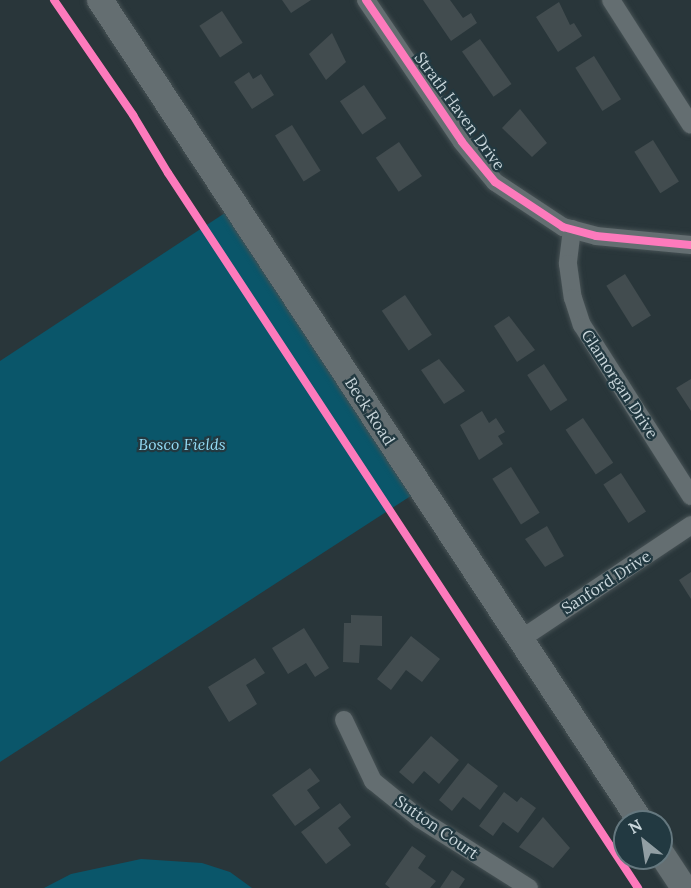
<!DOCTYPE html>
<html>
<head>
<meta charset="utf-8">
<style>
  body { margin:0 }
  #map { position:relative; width:691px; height:888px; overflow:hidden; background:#29363a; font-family:Lora,serif }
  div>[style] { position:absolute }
  .green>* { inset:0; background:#0a566a }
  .building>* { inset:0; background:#424c4f; transform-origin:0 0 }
  .roads { filter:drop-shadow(0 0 2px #465154) drop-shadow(0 0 2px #465154) }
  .street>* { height:18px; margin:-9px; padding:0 9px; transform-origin:9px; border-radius:9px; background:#646e71 }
  .secondary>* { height:26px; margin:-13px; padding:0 13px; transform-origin:13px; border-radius:13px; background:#646e71 }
  .cycleway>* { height:8px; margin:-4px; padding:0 4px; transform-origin:4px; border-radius:4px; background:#fd7abc }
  span { translate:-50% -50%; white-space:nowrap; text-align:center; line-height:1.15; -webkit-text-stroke:4.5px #223941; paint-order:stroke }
  .street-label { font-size:16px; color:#c9d6db }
  .park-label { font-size:16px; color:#94dbf5; font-style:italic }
  .north { position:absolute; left:613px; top:810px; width:60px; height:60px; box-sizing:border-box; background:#223941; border:2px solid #65787f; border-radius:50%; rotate:330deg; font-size:16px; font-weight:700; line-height:24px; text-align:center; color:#c9d6db }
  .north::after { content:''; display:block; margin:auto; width:21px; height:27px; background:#919ea3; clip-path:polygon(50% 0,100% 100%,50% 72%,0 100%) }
</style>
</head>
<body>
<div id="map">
  <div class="green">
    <div style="clip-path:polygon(234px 207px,420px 490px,0 762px,0 361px)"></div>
    <div style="clip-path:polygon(141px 859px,202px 863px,230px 872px,252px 888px,44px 888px,71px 874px)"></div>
  </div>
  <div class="building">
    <div style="clip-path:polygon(282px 0,311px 0,291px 13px)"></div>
    <div style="clip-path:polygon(423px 0,450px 0,463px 18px,471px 13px,477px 23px,451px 41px)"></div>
    <div style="clip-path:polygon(559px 2px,570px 25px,574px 23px,582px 36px,558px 52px,536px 17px)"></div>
    <div style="left:222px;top:11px;width:38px;height:27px;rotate:57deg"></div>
    <div style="clip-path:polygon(332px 33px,346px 62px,326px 80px,309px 54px)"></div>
    <div style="left:480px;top:39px;width:55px;height:22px;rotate:55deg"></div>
    <div style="left:594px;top:56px;width:51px;height:22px;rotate:58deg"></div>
    <div style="clip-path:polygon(249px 72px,253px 79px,261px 74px,274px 95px,252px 109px,234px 82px)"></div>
    <div style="left:364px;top:85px;width:40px;height:29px;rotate:56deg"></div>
    <div style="clip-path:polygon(520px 109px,547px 143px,532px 157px,502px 128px)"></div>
    <div style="left:292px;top:125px;width:54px;height:20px;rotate:58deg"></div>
    <div style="left:653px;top:140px;width:49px;height:22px;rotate:58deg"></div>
    <div style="left:399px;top:142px;width:41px;height:28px;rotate:56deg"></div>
    <div style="left:625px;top:274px;width:49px;height:22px;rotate:58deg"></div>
    <div style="left:405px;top:295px;width:48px;height:28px;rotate:56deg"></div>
    <div style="clip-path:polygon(509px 316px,535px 350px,517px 362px,494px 326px)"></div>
    <div style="clip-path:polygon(439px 359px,465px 391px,444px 404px,421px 370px)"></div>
    <div style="left:544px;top:364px;width:43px;height:20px;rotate:57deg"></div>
    <div style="clip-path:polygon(691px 379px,691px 411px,676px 388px)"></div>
    <div style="clip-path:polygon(482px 411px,489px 423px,496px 418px,505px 432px,498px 436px,503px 444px,479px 460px,460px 425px)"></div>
    <div style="left:583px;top:418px;width:54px;height:21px;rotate:56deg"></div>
    <div style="left:511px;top:467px;width:54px;height:22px;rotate:58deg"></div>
    <div style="left:621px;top:473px;width:46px;height:21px;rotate:57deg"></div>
    <div style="clip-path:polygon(547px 526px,564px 556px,545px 567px,525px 539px)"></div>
    <div style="clip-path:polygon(691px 572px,691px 599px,679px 580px)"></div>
    <div style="clip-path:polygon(351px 615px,382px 616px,382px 646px,360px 645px,359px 663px,343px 662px,344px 623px,351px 623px)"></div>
    <div style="clip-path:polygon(304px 628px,329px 668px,315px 677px,306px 663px,288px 674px,272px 648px)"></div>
    <div style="clip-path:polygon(411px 636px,440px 659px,422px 682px,406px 670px,391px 690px,377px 679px)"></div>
    <div style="clip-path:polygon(255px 658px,265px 673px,246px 685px,257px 704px,229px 722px,208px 687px)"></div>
    <div style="clip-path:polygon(431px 736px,459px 760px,439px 784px,424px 771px,413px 784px,399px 772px)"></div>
    <div style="clip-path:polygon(468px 763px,498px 786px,480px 810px,463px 797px,452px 811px,439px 800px)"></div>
    <div style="clip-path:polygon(310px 768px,320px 781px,307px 790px,320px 808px,295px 826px,272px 795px)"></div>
    <div style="clip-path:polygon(504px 792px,517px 802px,521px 797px,536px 808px,518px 833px,503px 822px,493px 836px,479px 826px)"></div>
    <div style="clip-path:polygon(340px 803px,351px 817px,338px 828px,351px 845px,326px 864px,301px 832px)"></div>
    <div style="clip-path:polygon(543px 817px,570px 848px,553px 868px,519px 847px)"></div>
    <div style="clip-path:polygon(412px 846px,426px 856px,418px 868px,436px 881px,430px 888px,390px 888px,385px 884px)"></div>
    <div style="clip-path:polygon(452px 870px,465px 879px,459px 888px,440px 888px)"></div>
  </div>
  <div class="roads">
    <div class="street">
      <div style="left:366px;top:0;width:171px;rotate:55.9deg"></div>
      <div style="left:462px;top:142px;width:52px;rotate:50.5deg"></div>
      <div style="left:495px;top:182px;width:82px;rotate:33.5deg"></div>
      <div style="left:563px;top:227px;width:34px;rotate:15deg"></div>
      <div style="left:596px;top:236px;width:95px;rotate:5.4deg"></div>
      <div style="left:611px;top:0;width:148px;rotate:57.4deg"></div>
      <div style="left:572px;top:229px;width:35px;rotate:97deg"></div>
      <div style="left:568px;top:264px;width:34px;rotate:82deg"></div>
      <div style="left:573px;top:298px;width:28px;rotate:72deg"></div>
      <div style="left:582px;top:325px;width:203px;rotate:57.5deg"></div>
      <div style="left:521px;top:639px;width:205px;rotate:-33.8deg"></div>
      <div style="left:344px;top:720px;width:68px;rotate:64.6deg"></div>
      <div style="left:373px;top:781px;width:60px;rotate:39deg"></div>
      <div style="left:420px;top:819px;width:129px;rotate:32.3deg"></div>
    </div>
    <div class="secondary">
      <div style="left:100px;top:0;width:984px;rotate:56.65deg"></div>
      <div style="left:661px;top:853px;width:42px;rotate:56.7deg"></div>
    </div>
  </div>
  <div class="cycleway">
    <div style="left:54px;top:0;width:140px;rotate:55.5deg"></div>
    <div style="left:133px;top:115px;width:68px;rotate:58.9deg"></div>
    <div style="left:168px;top:173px;width:856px;rotate:56.68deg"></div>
    <div style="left:366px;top:0;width:171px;rotate:55.9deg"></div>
    <div style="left:462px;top:142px;width:52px;rotate:50.5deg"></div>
    <div style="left:495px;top:182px;width:82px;rotate:33.5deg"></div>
    <div style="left:563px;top:227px;width:34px;rotate:15deg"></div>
    <div style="left:596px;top:236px;width:95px;rotate:5.4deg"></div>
  </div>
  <div class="street-label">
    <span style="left:460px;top:111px;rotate:54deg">Strath Haven Drive</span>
    <span style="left:620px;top:384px;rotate:57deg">Glamorgan Drive</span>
    <span style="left:370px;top:411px;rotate:57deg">Beck Road</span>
    <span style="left:606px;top:582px;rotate:-33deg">Sanford Drive</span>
    <span style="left:437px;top:827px;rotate:35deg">Sutton Court</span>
  </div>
  <div class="park-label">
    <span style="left:182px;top:444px">Bosco Fields</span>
  </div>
  <div class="north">N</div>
</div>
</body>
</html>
